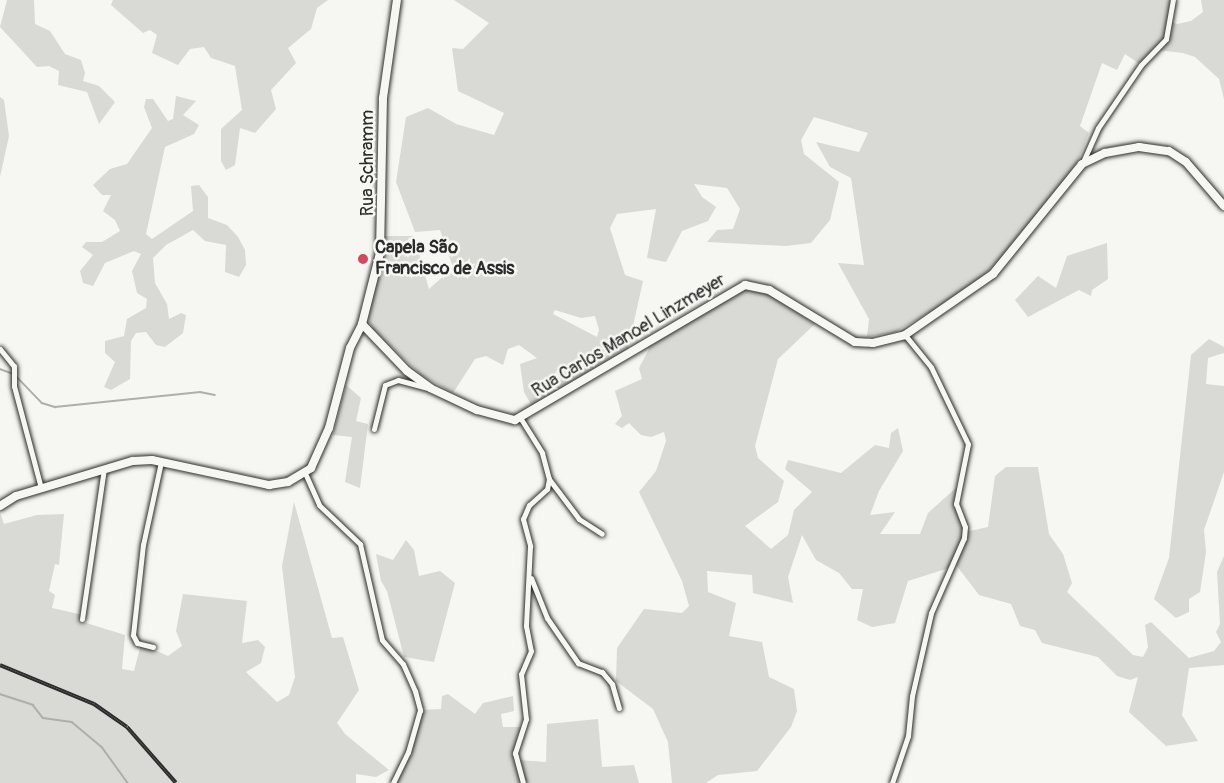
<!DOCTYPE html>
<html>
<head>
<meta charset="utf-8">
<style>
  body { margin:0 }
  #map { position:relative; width:1224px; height:783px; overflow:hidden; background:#f6f6f2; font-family:Pangolin,sans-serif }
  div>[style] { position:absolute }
  .green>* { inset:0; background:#d9d9d5 }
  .stream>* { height:1.5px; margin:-0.75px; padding:0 0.75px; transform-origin:0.75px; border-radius:0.75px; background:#aeaeab }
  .roads { filter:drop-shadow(0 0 2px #2b2b2b) drop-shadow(0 0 2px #2b2b2b) }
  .street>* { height:5px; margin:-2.5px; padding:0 2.5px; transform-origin:2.5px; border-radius:2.5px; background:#f6f6f2 }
  .secondary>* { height:8px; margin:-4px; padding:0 4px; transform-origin:4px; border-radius:4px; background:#f6f6f2 }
  .rail>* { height:4px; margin-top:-2px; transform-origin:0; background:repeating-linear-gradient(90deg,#f6f6f2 0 4.5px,#2b2b2b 0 9px); box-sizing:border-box; border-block:2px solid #2b2b2b }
  .dots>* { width:16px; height:16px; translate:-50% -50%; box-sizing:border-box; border:3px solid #f6f6f2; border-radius:50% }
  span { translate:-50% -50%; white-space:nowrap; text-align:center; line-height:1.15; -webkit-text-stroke:5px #f6f6f2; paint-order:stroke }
  .street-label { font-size:18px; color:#2b2b2b }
  .poi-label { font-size:18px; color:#2b2b2b; font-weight:700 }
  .left { translate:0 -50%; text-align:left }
</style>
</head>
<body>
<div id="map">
  <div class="green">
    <div style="clip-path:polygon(7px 0,34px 0,35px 24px,50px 31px,65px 54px,81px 60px,85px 73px,83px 81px,99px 86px,115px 102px,99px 124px,87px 92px,58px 85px,59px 71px,49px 66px,37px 67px,0 27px)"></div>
    <div style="clip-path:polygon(113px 0,328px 0,317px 8px,311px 29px,288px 48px,296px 63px,271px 90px,276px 109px,255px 133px,240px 128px,235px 165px,226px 170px,221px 161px,221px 129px,242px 110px,235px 66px,211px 58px,204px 47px,190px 49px,178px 65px,152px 53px,157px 35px,150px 30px,143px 33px,111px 5px)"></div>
    <div style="clip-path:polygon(evenodd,454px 0,1173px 0,1172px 22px,1177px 24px,1191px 21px,1203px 12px,1201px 0,1224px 0,1224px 99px,1219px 79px,1195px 57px,1183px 53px,1157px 50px,1141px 65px,1125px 54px,1117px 70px,1102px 63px,1080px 126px,1089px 133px,1078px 161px,1019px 242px,965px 292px,895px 332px,867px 337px,869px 319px,838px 263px,864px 265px,851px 178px,830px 167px,816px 142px,859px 152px,868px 133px,814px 117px,801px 140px,804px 154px,839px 182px,830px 220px,811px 243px,786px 246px,707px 242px,717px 230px,733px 229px,740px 209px,727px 188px,694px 184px,702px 197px,716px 207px,708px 221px,682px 231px,666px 262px,647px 258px,656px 209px,617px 214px,610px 228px,625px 275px,643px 281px,627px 353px,532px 406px,524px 392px,520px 364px,537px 358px,519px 345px,508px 349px,503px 365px,486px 356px,475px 359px,453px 393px,421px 375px,373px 329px,368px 318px,385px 236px,414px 236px,429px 289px,448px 272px,456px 276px,440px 230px,415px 232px,396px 182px,406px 117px,428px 108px,456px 124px,494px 135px,504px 113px,458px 91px,452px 48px,463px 49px,489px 23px,454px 0,555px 310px,581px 318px,595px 316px,599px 330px,597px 337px,553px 314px,555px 310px)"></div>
    <div style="clip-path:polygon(176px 96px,196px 101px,183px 115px,199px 125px,194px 134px,165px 147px,146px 234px,152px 239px,193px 211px,191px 186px,199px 185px,208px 197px,208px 218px,227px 225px,238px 237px,245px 250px,246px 265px,239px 277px,225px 272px,226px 245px,205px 241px,193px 230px,166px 245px,153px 258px,155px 283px,167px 304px,169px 319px,181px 313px,186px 315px,183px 333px,165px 347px,156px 345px,146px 332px,136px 333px,131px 341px,130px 379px,111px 390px,104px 387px,115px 362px,105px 353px,105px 341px,124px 336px,127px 319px,146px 308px,147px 299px,137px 293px,132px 271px,141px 254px,134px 251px,105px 263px,93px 286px,83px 283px,80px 271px,93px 255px,82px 247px,86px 242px,102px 242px,120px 231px,115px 220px,103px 211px,111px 195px,102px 195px,93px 185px,110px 169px,127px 164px,152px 128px,144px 107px,146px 99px,153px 99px,168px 121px,173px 119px)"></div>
    <div style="clip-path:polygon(0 97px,4px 100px,9px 136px,0 177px)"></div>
    <div style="clip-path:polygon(1107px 243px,1108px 279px,1092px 290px,1091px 296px,1079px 290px,1028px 317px,1015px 300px,1038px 276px,1056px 288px,1067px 256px)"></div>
    <div style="clip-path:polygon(739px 289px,761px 289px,815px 324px,778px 359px,755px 446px,758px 458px,784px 481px,778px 502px,745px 526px,771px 549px,788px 535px,794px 510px,812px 492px,785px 469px,788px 460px,841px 473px,875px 445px,889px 448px,891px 433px,898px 428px,903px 451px,879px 491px,870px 515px,895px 512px,880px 534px,920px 534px,928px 513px,957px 487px,957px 514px,965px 532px,988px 527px,995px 476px,1006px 467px,1038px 467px,1049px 534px,1063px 554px,1072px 583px,1067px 592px,1133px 655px,1143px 657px,1148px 647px,1145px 625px,1151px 622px,1189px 658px,1214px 651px,1221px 642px,1216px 632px,1220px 624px,1217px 572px,1224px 556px,1224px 665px,1189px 668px,1182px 715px,1198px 741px,1166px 746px,1129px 712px,1138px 677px,1130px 680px,1117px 676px,1098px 657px,1042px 643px,1035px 630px,1020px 626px,1011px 604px,979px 595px,953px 561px,949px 568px,908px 581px,895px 623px,872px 627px,857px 620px,863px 589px,852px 589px,839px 573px,816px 560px,802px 535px,788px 577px,793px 603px,753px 593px,752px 575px,707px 571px,708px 592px,736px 603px,729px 636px,762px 642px,769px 677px,794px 689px,797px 711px,791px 727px,757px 771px,718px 775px,706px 783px,672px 783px,668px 742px,653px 709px,616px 681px,617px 648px,644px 609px,682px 613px,689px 606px,682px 581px,639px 492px,656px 471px,666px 441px,664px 432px,651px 437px,641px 435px,629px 423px,622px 428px,615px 424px,622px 416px,615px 391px,642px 379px,639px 368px,649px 349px,646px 343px,709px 311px)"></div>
    <div style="clip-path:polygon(1209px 339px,1224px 347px,1224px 353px,1208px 358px,1206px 384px,1224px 386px,1224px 472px,1204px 530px,1206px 552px,1200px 592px,1189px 599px,1189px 612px,1176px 618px,1154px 599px,1169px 558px,1191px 355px)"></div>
    <div style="clip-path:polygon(346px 385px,361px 398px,356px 421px,368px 424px,360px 488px,345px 482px,352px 437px,333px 435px)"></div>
    <div style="clip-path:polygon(294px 502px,332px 638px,343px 637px,359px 690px,337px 723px,345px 734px,389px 770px,376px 777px,356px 774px,356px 783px,0 783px,0 512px,4px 524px,37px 515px,64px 514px,59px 565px,55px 564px,49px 591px,55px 595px,52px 608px,83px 615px,83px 622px,125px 635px,122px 669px,134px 671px,141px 644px,168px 656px,182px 646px,176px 631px,183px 594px,247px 601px,242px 643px,258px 640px,265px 647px,261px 663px,246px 672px,277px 702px,289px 695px,295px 677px,282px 566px)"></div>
    <div style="clip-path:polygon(406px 540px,414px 550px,419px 576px,440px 571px,455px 583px,434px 662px,404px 657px,387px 591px,381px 581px,376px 554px,393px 560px)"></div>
    <div style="clip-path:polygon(448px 694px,475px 714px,483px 703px,513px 696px,514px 711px,501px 714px,503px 727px,525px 727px,516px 746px,518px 760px,546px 762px,547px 724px,598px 719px,602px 767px,634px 765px,639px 783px,393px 783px,408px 752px,420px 710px,441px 709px,442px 696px)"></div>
  </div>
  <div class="stream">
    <div style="left:0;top:369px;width:12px;rotate:20deg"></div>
    <div style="left:17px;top:377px;width:36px;rotate:46deg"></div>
    <div style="left:42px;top:403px;width:14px;rotate:17deg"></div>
    <div style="left:55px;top:407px;width:146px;rotate:-5.9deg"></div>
    <div style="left:200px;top:392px;width:15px;rotate:11deg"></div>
    <div style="left:0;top:694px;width:35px;rotate:18deg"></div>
    <div style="left:33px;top:705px;width:16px;rotate:52deg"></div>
    <div style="left:43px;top:718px;width:29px;rotate:8deg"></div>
    <div style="left:72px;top:722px;width:39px;rotate:40deg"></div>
    <div style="left:102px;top:747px;width:44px;rotate:54.2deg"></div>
  </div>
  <div class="roads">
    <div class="street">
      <div style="left:1082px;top:164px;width:39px;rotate:-66deg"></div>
      <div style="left:1098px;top:128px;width:76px;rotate:-55.7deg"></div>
      <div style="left:1141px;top:65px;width:36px;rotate:-46deg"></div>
      <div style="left:1166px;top:39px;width:40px;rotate:-80deg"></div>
      <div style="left:0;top:349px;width:22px;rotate:51deg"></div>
      <div style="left:14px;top:366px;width:20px;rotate:90deg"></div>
      <div style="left:14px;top:386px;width:106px;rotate:75.2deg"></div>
      <div style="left:521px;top:419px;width:40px;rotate:58deg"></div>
      <div style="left:542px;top:453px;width:27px;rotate:75deg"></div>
      <div style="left:549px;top:479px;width:10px;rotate:101deg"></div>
      <div style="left:547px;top:489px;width:24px;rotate:138deg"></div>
      <div style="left:529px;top:505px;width:15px;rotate:113deg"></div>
      <div style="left:523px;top:519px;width:28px;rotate:75deg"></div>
      <div style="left:530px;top:546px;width:80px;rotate:92.9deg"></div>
      <div style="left:526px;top:626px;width:25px;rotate:79deg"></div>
      <div style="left:531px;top:651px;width:25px;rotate:113deg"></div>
      <div style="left:521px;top:674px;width:45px;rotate:83.7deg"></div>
      <div style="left:526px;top:719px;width:36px;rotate:108deg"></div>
      <div style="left:515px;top:753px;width:31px;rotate:75deg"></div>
      <div style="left:374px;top:429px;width:45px;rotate:-76deg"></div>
      <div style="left:385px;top:385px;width:14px;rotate:-21deg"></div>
      <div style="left:398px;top:380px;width:31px;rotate:15deg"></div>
      <div style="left:305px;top:473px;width:35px;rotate:66deg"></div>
      <div style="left:319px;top:505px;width:57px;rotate:43.6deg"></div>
      <div style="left:360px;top:544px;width:98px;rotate:77.1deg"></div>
      <div style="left:382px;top:640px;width:32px;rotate:49deg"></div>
      <div style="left:403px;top:664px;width:30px;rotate:66deg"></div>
      <div style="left:415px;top:691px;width:20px;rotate:75deg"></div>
      <div style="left:420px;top:710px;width:44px;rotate:105.9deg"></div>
      <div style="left:408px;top:752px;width:34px;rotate:116deg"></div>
      <div style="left:549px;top:479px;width:50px;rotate:53.1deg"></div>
      <div style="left:579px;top:519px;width:27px;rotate:33deg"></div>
      <div style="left:531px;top:578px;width:43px;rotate:68.2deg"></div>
      <div style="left:547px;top:618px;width:55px;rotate:55.4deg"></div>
      <div style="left:578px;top:663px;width:26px;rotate:21deg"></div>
      <div style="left:602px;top:672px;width:16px;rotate:50deg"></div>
      <div style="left:612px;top:684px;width:25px;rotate:74deg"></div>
      <div style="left:82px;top:619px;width:152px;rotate:-81.7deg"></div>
      <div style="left:153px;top:647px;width:16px;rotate:-166deg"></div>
      <div style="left:137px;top:643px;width:9px;rotate:-117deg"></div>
      <div style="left:133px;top:635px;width:91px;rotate:-83.7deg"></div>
      <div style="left:143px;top:545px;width:85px;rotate:-77.8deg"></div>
      <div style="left:892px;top:783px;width:50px;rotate:-71.2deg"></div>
      <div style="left:908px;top:736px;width:40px;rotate:-84.3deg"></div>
      <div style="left:912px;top:696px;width:85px;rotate:-77.1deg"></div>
      <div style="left:931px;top:613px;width:82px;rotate:-66.3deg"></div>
      <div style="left:964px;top:538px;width:11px;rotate:-85deg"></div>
      <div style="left:965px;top:527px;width:25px;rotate:-111deg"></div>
      <div style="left:956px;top:504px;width:61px;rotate:-78.7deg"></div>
      <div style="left:968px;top:444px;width:85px;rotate:-115.7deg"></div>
      <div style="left:931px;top:367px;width:41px;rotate:-129.1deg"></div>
    </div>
    <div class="secondary">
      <div style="left:362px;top:324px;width:65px;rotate:46.2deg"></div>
      <div style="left:407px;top:371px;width:29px;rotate:36deg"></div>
      <div style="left:430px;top:388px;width:52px;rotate:25.1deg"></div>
      <div style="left:477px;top:410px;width:39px;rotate:15deg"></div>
      <div style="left:515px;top:420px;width:267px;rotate:-30.4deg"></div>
      <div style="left:745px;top:285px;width:25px;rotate:12deg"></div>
      <div style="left:769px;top:290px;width:100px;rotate:31.2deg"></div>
      <div style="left:855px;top:342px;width:18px;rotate:3deg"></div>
      <div style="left:873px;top:343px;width:33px;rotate:-14deg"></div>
      <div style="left:905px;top:335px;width:107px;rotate:-34.7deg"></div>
      <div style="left:993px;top:274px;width:141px;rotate:-51deg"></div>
      <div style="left:1082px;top:164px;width:25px;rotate:-26deg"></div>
      <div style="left:1105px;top:153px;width:35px;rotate:-10deg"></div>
      <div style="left:1139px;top:147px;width:30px;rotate:8deg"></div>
      <div style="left:1169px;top:151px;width:20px;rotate:33deg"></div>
      <div style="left:1186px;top:162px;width:58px;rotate:49.2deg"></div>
      <div style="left:0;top:506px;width:19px;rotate:-32deg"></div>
      <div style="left:16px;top:496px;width:122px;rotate:-16.7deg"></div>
      <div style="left:133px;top:461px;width:19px;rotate:-3deg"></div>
      <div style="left:152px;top:460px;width:120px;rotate:12.1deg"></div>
      <div style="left:269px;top:485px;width:19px;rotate:-9deg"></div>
      <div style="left:288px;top:482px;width:27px;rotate:-31deg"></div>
      <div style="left:311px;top:468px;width:44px;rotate:-65.8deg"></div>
      <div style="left:329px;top:428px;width:83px;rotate:-75.3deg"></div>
      <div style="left:350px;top:348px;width:27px;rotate:-63deg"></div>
      <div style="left:362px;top:324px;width:73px;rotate:-75.8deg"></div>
      <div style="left:380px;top:253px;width:155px;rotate:-88.9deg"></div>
      <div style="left:383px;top:98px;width:99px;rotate:-81.9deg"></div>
    </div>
  </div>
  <div class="rail">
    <div style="left:0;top:665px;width:102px;rotate:22.5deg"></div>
    <div style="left:94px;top:704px;width:40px;rotate:34.9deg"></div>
    <div style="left:127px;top:727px;width:74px;rotate:48.8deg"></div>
  </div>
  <div class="dots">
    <div style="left:363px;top:259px;background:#d1495b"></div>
  </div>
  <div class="street-label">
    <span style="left:368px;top:163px;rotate:-90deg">Rua Schramm</span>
    <span style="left:629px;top:336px;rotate:-31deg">Rua Carlos Manoel Linzmeyer</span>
  </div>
  <div class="poi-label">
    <span class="left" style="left:375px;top:259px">Capela São<br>Francisco de Assis</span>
  </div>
</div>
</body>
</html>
